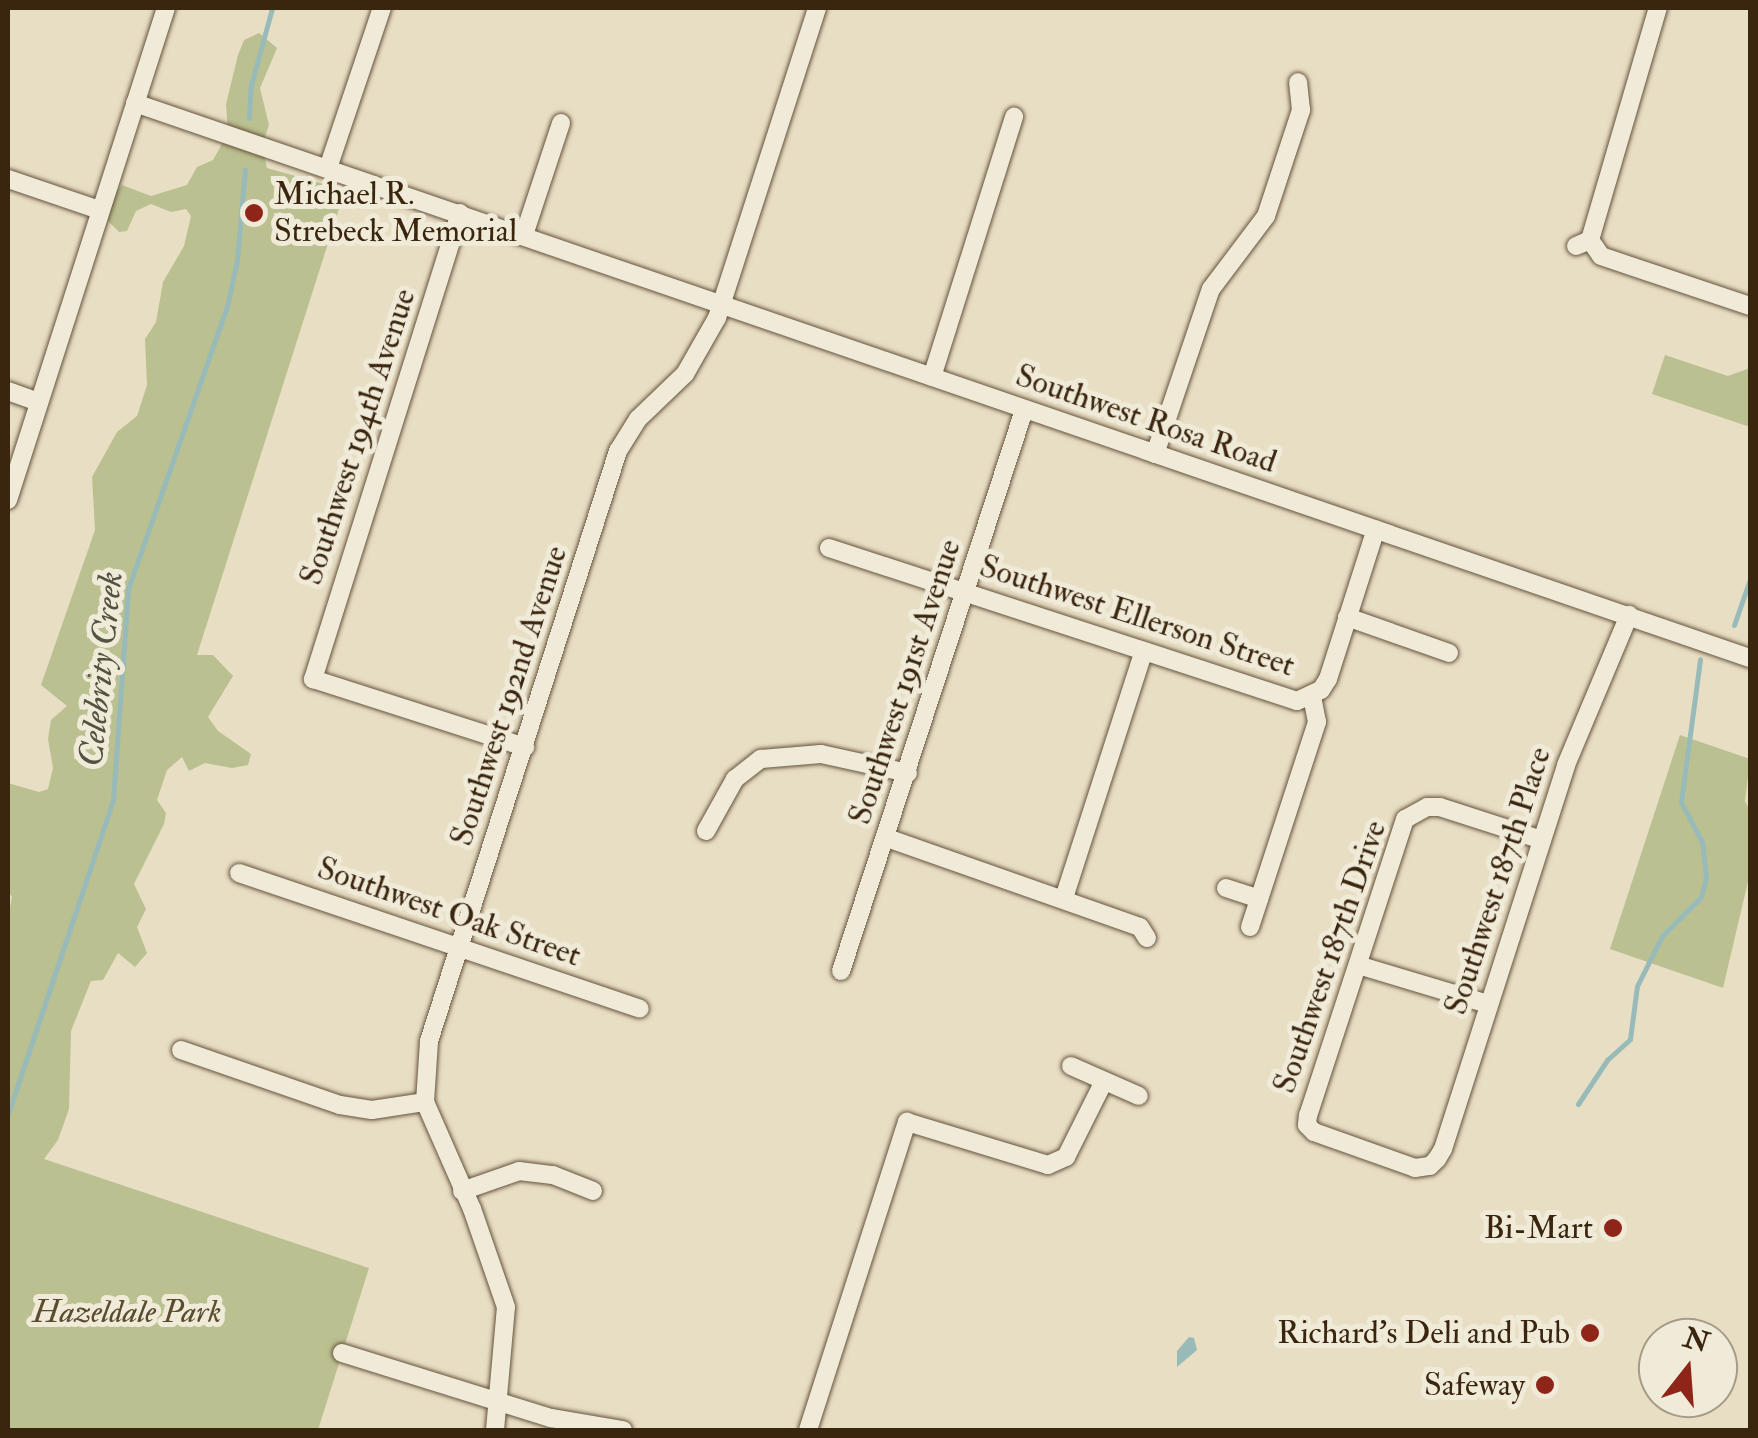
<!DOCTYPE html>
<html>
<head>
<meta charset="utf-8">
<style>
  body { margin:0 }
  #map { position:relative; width:1758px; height:1438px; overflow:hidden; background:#e8dec4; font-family:"IM FELL Double Pica",serif }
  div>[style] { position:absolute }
  .green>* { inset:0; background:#bbc090 }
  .water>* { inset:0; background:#98bbb9 }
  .stream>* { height:5px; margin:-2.5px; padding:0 2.5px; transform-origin:2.5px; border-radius:2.5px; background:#98bbb9 }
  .roads { filter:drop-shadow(0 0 2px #66533c) drop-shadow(0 0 2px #66533c) }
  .minor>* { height:18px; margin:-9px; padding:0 9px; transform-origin:9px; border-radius:9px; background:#f0ead9 }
  .dots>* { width:28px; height:28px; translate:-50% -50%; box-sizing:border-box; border:5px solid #f0ead9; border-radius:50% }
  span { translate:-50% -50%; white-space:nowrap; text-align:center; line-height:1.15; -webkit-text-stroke:10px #f0ead9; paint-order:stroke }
  .poi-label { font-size:32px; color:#3a250e }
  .left { translate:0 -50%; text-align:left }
  .right { translate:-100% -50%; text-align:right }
  .street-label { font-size:32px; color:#3a250e }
  .park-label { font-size:32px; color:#5a4c2e; font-style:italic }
  .water-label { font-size:35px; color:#565241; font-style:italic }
  .frame { position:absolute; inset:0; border:10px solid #3a250e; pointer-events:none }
  .north { position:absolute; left:1638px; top:1318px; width:100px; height:100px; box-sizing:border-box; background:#f0ead9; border:2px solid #a79b88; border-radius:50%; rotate:17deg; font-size:28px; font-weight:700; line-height:40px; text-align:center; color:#3a250e }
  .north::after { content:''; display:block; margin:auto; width:35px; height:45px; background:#8f2418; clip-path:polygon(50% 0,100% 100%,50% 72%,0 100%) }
</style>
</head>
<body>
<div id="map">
  <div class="green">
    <div style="clip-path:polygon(259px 33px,277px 48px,260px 88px,269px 125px,262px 145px,267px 168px,345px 190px,197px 655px,213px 655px,233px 676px,208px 717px,218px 731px,251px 754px,248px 765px,232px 768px,205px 763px,189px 771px,182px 757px,167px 770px,157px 800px,166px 813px,164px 824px,134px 884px,146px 909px,137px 927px,147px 953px,135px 967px,118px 953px,103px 980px,91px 981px,71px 1031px,69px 1109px,58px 1140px,44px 1159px,369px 1268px,318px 1430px,8px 1430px,8px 919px,12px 897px,8px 891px,8px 783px,39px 792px,48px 789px,53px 768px,48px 739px,51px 720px,67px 706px,41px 685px,95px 530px,92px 477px,117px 432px,137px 416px,147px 385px,145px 339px,156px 322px,163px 282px,184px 246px,191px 216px,186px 209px,171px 212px,151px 204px,136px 211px,127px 231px,119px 232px,108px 221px,110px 201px,122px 185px,151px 196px,187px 185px,197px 167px,213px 160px,228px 133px,226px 104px,238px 55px,244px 40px)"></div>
    <div style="clip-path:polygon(1665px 355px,1728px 376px,1750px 368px,1750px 427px,1652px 394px)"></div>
    <div style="clip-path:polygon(1680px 735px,1750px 759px,1745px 801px,1750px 811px,1750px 873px,1723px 988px,1610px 949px)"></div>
  </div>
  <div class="water">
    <div style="clip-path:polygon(1189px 1337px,1194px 1338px,1197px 1350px,1177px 1367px,1177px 1351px)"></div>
  </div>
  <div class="stream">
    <div style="left:249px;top:118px;width:33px;rotate:-87deg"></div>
    <div style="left:251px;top:85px;width:80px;rotate:-74.7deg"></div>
    <div style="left:1734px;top:625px;width:49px;rotate:-70.8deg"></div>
    <div style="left:1578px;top:1104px;width:53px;rotate:-56.6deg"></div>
    <div style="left:1607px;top:1060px;width:31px;rotate:-42deg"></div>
    <div style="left:1630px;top:1039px;width:53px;rotate:-82.5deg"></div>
    <div style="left:1637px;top:986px;width:56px;rotate:-63.4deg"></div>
    <div style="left:1662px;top:936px;width:55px;rotate:-45deg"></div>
    <div style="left:1701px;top:897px;width:20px;rotate:-75deg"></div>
    <div style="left:1706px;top:878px;width:36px;rotate:-96deg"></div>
    <div style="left:1702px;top:842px;width:45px;rotate:-117.7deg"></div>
    <div style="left:1681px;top:802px;width:144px;rotate:-82.4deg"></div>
    <div style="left:8px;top:1114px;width:331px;rotate:-71.5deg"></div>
    <div style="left:113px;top:800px;width:212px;rotate:-85.9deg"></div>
    <div style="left:128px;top:589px;width:299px;rotate:-70.7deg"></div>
    <div style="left:227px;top:307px;width:48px;rotate:-78deg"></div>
    <div style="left:237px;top:260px;width:91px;rotate:-85deg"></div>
  </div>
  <div class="roads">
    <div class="minor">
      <div style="left:135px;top:103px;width:1708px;rotate:18.97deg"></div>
      <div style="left:328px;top:168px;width:169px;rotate:-71.4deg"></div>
      <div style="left:8px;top:179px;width:96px;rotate:18.8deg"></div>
      <div style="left:460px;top:213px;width:489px;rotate:107.5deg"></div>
      <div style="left:313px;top:679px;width:223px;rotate:17.8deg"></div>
      <div style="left:524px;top:235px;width:118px;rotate:-71.7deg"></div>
      <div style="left:1590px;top:240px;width:19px;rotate:55deg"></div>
      <div style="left:1601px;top:256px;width:157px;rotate:18.6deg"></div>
      <div style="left:1576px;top:246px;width:15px;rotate:-23deg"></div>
      <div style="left:1590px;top:240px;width:242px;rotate:-73.7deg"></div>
      <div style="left:932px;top:377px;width:273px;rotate:-72.5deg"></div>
      <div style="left:8px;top:391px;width:33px;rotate:20deg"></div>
      <div style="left:1155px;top:454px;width:174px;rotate:-71.3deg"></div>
      <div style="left:1211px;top:289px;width:91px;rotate:-53deg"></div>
      <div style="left:1266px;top:216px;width:112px;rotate:-71.7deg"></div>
      <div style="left:1301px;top:110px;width:28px;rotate:-96deg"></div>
      <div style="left:8px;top:500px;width:517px;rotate:-72.2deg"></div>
      <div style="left:829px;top:548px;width:492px;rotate:18.1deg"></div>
      <div style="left:1297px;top:701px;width:26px;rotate:-25deg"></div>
      <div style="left:1321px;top:690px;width:13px;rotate:-58deg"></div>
      <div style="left:1328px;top:679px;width:157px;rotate:-72.3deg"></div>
      <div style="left:1347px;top:617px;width:108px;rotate:19.4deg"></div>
      <div style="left:706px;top:831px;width:60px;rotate:-60.9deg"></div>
      <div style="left:735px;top:779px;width:33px;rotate:-38deg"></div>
      <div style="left:761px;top:759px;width:60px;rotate:-4.8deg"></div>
      <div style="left:821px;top:754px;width:89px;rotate:12.3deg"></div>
      <div style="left:887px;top:838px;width:268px;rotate:19.4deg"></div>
      <div style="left:1140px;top:927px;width:13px;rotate:58deg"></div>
      <div style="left:1542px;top:840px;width:107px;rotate:-162.1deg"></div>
      <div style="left:1440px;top:807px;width:13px;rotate:180deg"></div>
      <div style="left:1427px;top:807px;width:25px;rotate:151deg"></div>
      <div style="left:1405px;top:819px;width:311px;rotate:108.1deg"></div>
      <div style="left:1308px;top:1115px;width:10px;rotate:96deg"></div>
      <div style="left:1307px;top:1125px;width:10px;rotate:45deg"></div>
      <div style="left:1314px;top:1132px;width:107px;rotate:19.6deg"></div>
      <div style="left:1415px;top:1168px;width:15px;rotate:-8deg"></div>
      <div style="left:1430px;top:1166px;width:10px;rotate:-45deg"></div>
      <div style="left:1437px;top:1159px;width:12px;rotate:-59deg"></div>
      <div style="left:1443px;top:1149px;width:403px;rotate:-72.2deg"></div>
      <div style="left:1566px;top:765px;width:163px;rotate:-67.2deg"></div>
      <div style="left:239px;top:873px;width:423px;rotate:18.7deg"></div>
      <div style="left:1226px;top:888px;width:35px;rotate:18deg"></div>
      <div style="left:1064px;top:898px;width:256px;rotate:-72.1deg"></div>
      <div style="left:1250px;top:927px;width:216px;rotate:-71.9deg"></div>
      <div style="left:1317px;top:722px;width:26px;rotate:-101deg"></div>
      <div style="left:1358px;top:965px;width:136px;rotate:16.7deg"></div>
      <div style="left:841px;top:971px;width:590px;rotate:-71.93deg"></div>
      <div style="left:181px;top:1050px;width:168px;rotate:19.1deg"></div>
      <div style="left:340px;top:1105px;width:32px;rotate:9deg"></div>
      <div style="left:372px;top:1110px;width:54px;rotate:-8.6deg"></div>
      <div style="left:1071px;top:1066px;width:74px;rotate:23.8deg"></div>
      <div style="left:462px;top:1191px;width:60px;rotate:-19.3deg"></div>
      <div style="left:519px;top:1171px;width:34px;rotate:7deg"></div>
      <div style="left:553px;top:1175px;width:43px;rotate:21.8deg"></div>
      <div style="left:342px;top:1353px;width:219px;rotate:17.3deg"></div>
      <div style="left:551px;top:1418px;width:73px;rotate:9.5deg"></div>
      <div style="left:495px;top:1430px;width:123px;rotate:-84.9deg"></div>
      <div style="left:506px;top:1307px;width:104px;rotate:-109.1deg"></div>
      <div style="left:472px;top:1209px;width:117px;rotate:-113.7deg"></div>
      <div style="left:425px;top:1102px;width:61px;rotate:-86.2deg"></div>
      <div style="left:429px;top:1041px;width:620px;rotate:-72.24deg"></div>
      <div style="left:618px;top:451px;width:38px;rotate:-58deg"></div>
      <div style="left:638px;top:419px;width:65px;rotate:-43.8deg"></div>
      <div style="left:685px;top:374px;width:64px;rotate:-60.3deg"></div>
      <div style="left:717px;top:318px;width:326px;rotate:-72.1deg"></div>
      <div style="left:808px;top:1430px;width:324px;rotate:-72.2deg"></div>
      <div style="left:907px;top:1122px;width:147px;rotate:17deg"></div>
      <div style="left:1048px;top:1165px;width:20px;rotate:-24deg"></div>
      <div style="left:1066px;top:1157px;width:85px;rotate:-63.4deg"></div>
    </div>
  </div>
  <div class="dots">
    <div style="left:254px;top:213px;background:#8f2418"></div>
    <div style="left:1613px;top:1228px;background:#8f2418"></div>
    <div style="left:1590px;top:1333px;background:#8f2418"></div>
    <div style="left:1545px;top:1385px;background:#8f2418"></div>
  </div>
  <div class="poi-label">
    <span class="left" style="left:274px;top:213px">Michael R.<br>Strebeck Memorial</span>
    <span class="right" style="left:1593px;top:1228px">Bi-Mart</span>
    <span class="right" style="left:1570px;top:1333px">Richard's Deli and Pub</span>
    <span class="right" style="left:1525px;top:1385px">Safeway</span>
  </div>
  <div class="street-label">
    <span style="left:1146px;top:419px;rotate:19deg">Southwest Rosa Road</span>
    <span style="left:358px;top:437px;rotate:-72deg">Southwest 194th Avenue</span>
    <span style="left:1137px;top:616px;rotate:18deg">Southwest Ellerson Street</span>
    <span style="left:905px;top:682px;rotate:-72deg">Southwest 191st Avenue</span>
    <span style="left:509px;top:696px;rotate:-72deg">Southwest 192nd Avenue</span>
    <span style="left:1498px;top:881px;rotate:-72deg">Southwest 187th Place</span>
    <span style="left:449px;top:912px;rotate:19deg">Southwest Oak Street</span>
    <span style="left:1330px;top:957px;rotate:-71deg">Southwest 187th Drive</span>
  </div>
  <div class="park-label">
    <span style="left:127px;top:1312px">Hazeldale Park</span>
  </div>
  <div class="water-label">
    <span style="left:101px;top:669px;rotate:-84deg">Celebrity Creek</span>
  </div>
  <div class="frame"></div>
  <div class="north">N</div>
</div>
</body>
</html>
